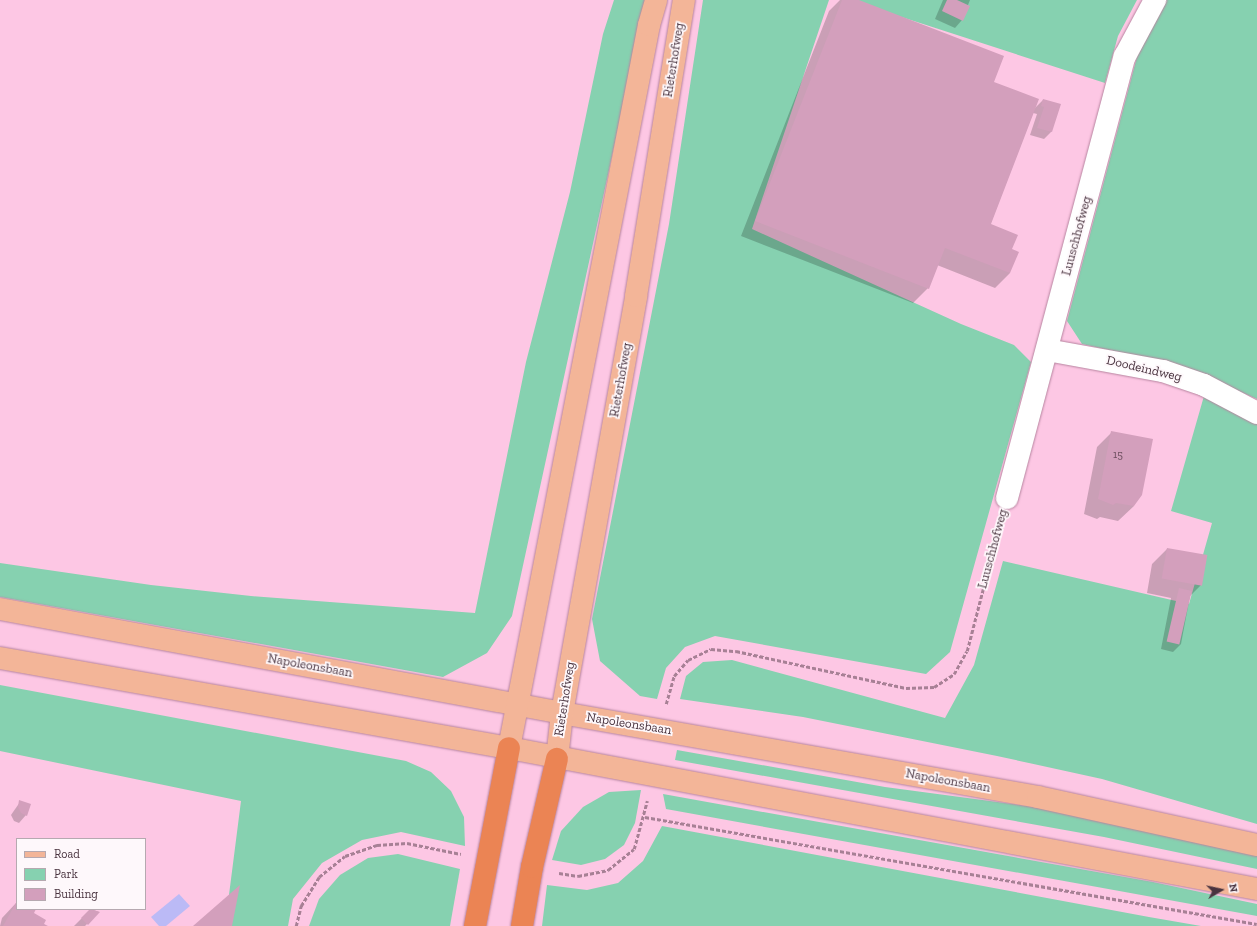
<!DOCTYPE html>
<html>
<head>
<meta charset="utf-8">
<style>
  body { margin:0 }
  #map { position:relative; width:1257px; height:926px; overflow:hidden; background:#fdc7e4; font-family:"Zilla Slab",serif }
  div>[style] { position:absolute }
  .green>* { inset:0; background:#86d1b0 }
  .water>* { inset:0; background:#bbbaf6 }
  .shadow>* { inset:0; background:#0003 }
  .building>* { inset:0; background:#d39fbc; transform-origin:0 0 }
  .path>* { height:2.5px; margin-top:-1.25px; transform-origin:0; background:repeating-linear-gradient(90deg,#a78095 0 4px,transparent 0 6px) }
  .roads { filter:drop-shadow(0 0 1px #b785a0) drop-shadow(0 0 1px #b785a0) }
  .minor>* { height:22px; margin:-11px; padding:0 11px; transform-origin:11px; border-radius:11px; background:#fff }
  .major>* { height:22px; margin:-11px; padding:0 11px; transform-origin:11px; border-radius:11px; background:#f3b598 }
  .highway>* { height:22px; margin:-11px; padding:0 11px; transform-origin:11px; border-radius:11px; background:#eb8454 }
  span { translate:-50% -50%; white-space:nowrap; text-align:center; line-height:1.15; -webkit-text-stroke:3.5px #fef8fb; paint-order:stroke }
  .number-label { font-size:11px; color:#6c4e5e }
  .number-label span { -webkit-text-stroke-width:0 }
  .street-label { font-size:13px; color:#49333f }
  .legend { position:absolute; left:16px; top:838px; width:130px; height:72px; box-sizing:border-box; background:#fef8fb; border:1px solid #b6a9b0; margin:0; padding:5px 7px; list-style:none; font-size:12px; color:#49333f }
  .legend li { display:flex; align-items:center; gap:8px; height:20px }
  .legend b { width:20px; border:1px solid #b6a9b0 }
  .north { position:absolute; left:1201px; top:870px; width:40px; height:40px; -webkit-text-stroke:3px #fef8fb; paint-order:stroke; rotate:81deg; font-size:11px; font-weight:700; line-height:16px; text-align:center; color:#49333f }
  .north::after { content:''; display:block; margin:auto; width:14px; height:18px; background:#49333f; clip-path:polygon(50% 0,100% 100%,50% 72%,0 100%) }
</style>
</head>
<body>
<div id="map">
  <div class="green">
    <div style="clip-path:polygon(614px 0,646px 0,512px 616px,487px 653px,443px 677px,0 597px,0 563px,151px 585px,251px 596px,475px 613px,526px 362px,570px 192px,603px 34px)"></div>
    <div style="clip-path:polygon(703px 0,829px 0,752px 229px,961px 324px,1014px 345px,1031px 362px,950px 652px,926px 674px,715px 636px,685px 647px,666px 668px,657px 699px,640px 696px,600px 661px,592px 619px,669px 224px)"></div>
    <div style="clip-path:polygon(849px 0,1137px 0,1118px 36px,1105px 83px)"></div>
    <div style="clip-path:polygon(1164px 0,1257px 0,1257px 399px,1181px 366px,1082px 344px,1067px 321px,1139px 49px)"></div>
    <div style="clip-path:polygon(1204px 396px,1257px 422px,1257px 824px,1102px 779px,997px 756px,803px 717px,680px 699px,686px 676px,703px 662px,732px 660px,945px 718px,974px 665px,1003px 561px,1189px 604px,1212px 523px,1171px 511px)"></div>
    <div style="clip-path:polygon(0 685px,406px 761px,431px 772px,451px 791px,464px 817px,465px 846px,401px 832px,362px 840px,322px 863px,293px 899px,288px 926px,225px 926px,241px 801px,0 751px)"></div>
    <div style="clip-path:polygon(677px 750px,885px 787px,1086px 814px,1257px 855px,1257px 869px,1104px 837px,675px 760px)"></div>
    <div style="clip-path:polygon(641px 790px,635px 823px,624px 845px,605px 859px,581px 865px,552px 860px,561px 831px,583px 807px,609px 792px)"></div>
    <div style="clip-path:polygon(663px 794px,1153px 882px,1257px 904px,1257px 916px,666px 809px)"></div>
    <div style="clip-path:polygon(662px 826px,1149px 917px,1201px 926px,542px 926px,547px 885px,587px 890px,618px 883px,643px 861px)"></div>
    <div style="clip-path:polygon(398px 854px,460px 869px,450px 926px,309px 926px,319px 899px,340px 875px,368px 858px)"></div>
  </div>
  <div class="water">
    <div style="clip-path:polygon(179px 894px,190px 906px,166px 926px,159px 926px,151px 917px)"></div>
  </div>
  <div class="shadow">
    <div style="clip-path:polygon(840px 0,856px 0,1035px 108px,1043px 100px,1060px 105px,1051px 132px,1044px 139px,1030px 135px,1037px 114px,1033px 113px,990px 225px,1011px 250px,1010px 273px,995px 288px,937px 265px,928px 288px,913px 303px,741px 236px,829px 11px)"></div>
    <div style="clip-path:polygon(970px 0,962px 20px,955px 28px,935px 19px,943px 0)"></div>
    <div style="clip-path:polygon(1112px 432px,1134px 506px,1118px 521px,1100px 517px,1097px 519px,1084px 514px,1097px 447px)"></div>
    <div style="clip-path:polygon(1167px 549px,1201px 585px,1190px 596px,1181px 644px,1173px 652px,1161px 649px,1171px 598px,1147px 593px,1152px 564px)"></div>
    <div style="clip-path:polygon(20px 802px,26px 815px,19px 823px,14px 821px,11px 815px)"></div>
    <div style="clip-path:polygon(17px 902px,17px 909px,34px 909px,32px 914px,46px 926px,0 926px,2px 918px)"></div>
    <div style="clip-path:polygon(91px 909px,99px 912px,85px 926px,74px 926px)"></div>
  </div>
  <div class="building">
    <div style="clip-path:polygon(842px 0,859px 0,1004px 56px,994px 82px,1039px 99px,991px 224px,1018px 235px,1012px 249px,1019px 252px,1010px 273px,945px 248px,929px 289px,755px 221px)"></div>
    <div style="clip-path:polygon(947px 0,957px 0,970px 6px,963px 21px,942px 11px)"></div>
    <div style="clip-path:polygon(1043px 99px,1061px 104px,1052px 132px,1037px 128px,1044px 107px,1041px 106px)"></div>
    <div style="clip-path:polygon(1111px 431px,1153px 439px,1142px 495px,1134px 506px,1116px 503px,1113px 505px,1098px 499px)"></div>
    <div style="left:1167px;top:548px;width:41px;height:31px;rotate:10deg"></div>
    <div style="left:1179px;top:588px;width:13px;height:55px;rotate:13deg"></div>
    <div style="clip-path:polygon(19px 800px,31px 804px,27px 816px,21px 813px,18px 807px)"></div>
    <div style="clip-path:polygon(240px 885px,232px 926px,193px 926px)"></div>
    <div style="clip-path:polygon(17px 901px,17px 909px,36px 909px,34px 913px,46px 920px,44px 924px,48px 926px,3px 926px)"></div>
    <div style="clip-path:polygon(90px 909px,100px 912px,88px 925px,81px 918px)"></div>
  </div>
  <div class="path">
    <div style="left:666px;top:704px;width:29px;rotate:-74deg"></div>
    <div style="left:674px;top:676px;width:21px;rotate:-49deg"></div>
    <div style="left:688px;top:660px;width:25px;rotate:-26deg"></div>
    <div style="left:711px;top:649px;width:25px;rotate:5deg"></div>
    <div style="left:736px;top:651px;width:174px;rotate:12.3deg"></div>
    <div style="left:906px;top:688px;width:28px;rotate:-2deg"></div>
    <div style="left:934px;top:687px;width:24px;rotate:-33deg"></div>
    <div style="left:954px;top:674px;width:26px;rotate:-61deg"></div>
    <div style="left:967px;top:651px;width:132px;rotate:-75.5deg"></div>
    <div style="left:645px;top:817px;width:621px;rotate:9.92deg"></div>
    <div style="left:559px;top:873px;width:19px;rotate:9deg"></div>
    <div style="left:578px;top:876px;width:31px;rotate:-11deg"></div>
    <div style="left:608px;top:870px;width:33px;rotate:-39deg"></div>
    <div style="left:634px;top:849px;width:50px;rotate:-74.8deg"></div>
    <div style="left:296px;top:926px;width:21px;rotate:-76deg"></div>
    <div style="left:301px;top:906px;width:34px;rotate:-58deg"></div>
    <div style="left:319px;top:877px;width:33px;rotate:-39deg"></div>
    <div style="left:345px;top:856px;width:34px;rotate:-19deg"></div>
    <div style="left:377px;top:845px;width:30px;rotate:-4deg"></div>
    <div style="left:407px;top:843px;width:55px;rotate:11.5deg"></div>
  </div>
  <div class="roads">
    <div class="minor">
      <div style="left:1047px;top:350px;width:118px;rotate:10.3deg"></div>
      <div style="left:1163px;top:371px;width:43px;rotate:18.9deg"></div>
      <div style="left:1204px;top:385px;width:60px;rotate:27.8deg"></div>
      <div style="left:1007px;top:498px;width:457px;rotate:-75.1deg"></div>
      <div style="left:1125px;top:56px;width:64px;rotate:-61.8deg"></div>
    </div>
    <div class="major">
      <div style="left:0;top:609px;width:572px;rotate:10.48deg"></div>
      <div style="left:562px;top:713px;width:483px;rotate:10deg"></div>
      <div style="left:1038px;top:797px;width:224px;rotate:12.4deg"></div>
      <div style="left:0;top:658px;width:517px;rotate:10.03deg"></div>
      <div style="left:509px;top:748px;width:761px;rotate:10.68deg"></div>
      <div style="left:509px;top:748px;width:736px;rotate:-79.04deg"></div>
      <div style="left:649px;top:25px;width:26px;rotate:-74deg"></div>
      <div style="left:557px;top:759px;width:46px;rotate:-83.8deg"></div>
      <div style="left:562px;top:713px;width:424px;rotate:-79.9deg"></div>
      <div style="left:636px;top:296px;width:300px;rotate:-80.8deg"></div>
    </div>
    <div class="highway">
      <div style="left:475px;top:926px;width:181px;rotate:-79.2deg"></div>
      <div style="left:522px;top:926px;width:60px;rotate:-80.4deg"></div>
      <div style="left:532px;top:867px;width:111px;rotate:-77deg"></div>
    </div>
  </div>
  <div class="number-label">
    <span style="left:1118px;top:455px">15</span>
  </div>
  <div class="street-label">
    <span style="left:674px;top:60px;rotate:-81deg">Rieterhofweg</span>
    <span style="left:1077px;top:236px;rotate:-75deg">Luuschhofweg</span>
    <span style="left:1144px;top:369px;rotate:13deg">Doodeindweg</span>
    <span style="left:621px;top:380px;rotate:-80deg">Rieterhofweg</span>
    <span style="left:993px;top:549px;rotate:-75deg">Luuschhofweg</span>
    <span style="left:310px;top:666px;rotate:10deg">Napoleonsbaan</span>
    <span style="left:565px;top:699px;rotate:-81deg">Rieterhofweg</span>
    <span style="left:629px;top:724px;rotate:9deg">Napoleonsbaan</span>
    <span style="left:948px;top:781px;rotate:10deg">Napoleonsbaan</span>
  </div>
  <ul class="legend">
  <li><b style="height:5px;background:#f3b598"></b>Road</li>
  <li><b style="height:11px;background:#86d1b0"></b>Park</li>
  <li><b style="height:11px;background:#d39fbc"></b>Building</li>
  </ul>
  <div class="north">N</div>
</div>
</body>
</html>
